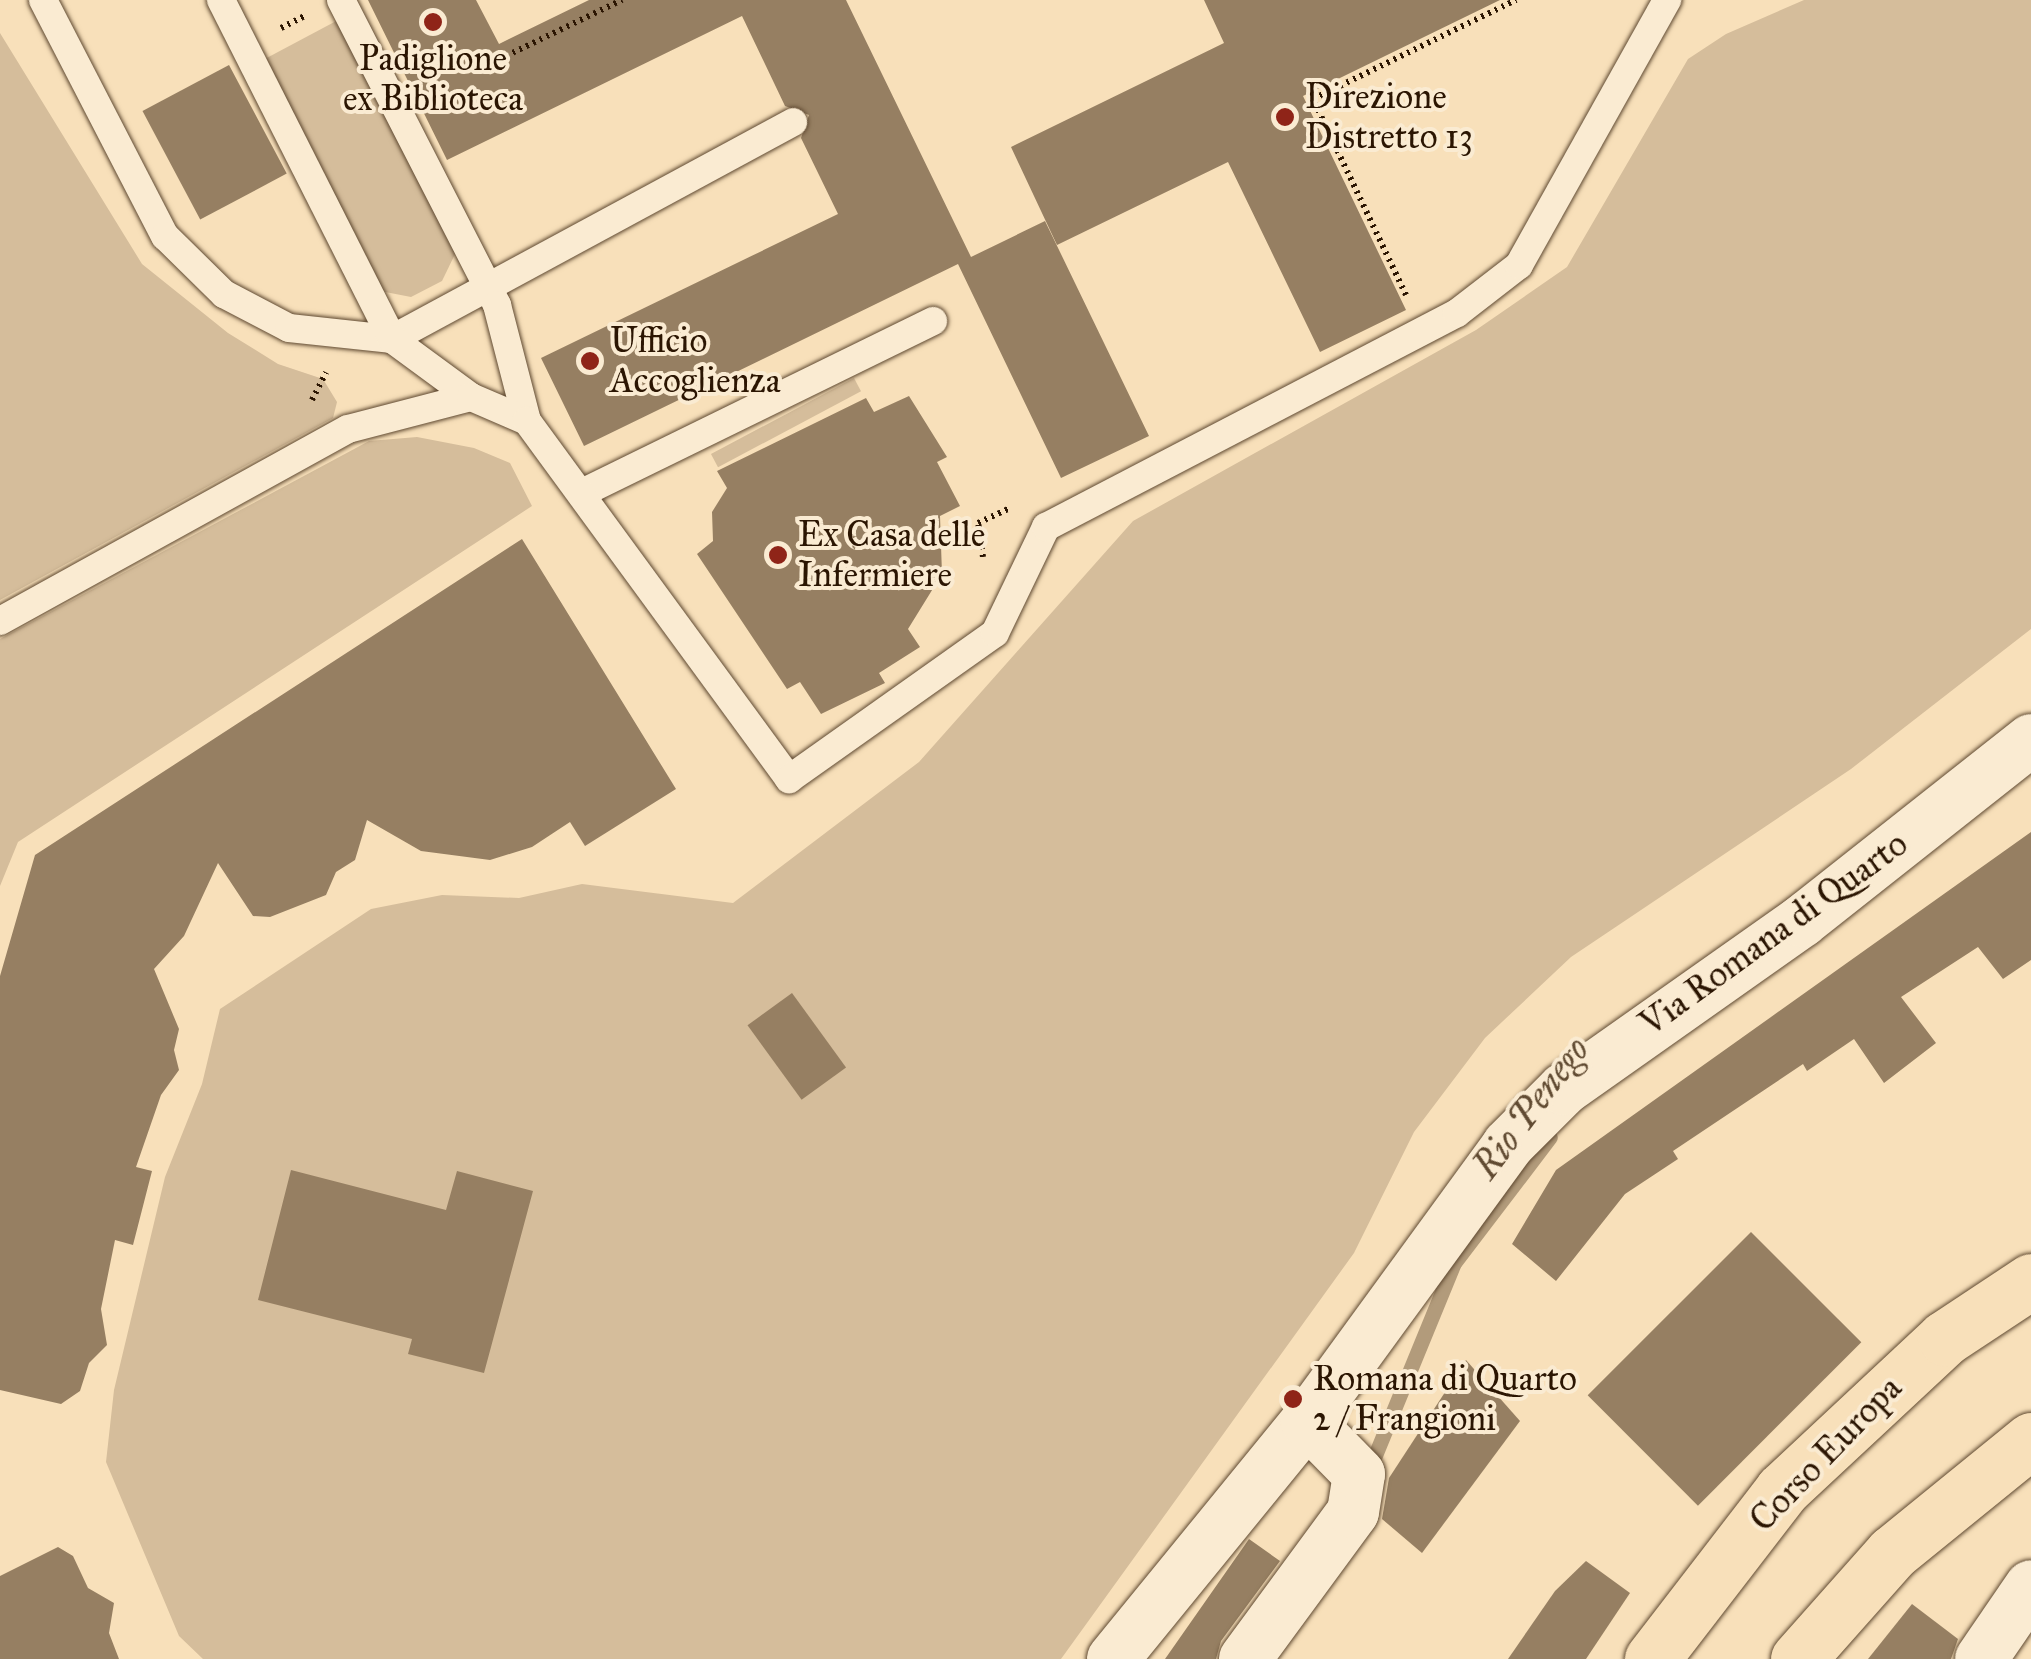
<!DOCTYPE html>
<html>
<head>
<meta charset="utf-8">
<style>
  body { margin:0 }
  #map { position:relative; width:2031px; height:1659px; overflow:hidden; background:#f8e0ba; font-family:"IM FELL Great Primer",serif }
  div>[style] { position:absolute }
  .green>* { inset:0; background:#d5bd9b; transform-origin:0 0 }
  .stream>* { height:15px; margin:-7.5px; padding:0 7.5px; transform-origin:7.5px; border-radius:7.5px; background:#b29b7b }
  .building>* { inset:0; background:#967f62; transform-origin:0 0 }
  .path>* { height:6px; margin-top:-3px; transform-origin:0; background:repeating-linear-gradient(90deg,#2b1502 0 2.5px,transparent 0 7.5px) }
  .roads { filter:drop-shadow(0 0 2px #5e4830) drop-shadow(0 0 2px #5e4830) }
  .service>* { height:28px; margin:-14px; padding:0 14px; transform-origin:14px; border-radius:14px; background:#faebd2 }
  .minor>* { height:52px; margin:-26px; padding:0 26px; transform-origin:26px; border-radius:26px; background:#faebd2 }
  .primary>* { height:55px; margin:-27.5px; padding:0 27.5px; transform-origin:27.5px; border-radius:27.5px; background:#f8e0ba }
  .dots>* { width:28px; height:28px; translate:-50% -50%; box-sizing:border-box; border:5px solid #faebd2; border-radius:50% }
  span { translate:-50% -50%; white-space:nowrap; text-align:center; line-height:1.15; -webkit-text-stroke:8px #faebd2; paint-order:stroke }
  .poi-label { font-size:35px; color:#2b1502 }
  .left { translate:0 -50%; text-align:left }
  .street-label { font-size:35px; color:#2b1502 }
  .water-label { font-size:38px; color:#614b32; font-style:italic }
</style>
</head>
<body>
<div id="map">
  <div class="green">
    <div style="clip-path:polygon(1804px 0,2031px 0,2031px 629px,1851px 769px,1571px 957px,1485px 1038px,1414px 1132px,1354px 1253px,1061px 1659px,203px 1659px,179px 1636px,106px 1462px,114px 1390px,165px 1177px,202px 1084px,220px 1009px,371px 909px,442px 895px,519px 898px,582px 884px,733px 903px,919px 762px,1133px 521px,1476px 330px,1567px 267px,1688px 59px,1726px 34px)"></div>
    <div style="clip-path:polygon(340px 19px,458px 248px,442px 281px,411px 297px,375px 290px,261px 61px)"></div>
    <div style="clip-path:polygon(0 33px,142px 264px,228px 333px,278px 364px,323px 379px,337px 402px,333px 418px,0 600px)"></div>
    <div style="left:854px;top:378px;width:15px;height:162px;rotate:62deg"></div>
    <div style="clip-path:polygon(417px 437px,474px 448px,510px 463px,532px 506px,18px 842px,0 886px,0 639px,369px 441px)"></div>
  </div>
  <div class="stream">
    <div style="left:1369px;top:1470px;width:224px;rotate:-67.7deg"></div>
    <div style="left:1454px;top:1263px;width:158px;rotate:-52.7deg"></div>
  </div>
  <div class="building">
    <div style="clip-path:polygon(368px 0,476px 0,499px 44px,589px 0,846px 0,971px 257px,1045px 221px,1149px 436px,1061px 478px,958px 264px,584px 446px,541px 358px,838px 214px,801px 138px,809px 115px,785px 106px,742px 16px,447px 160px)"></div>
    <div style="clip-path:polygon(1204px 0,1500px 0,1303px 96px,1406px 310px,1320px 352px,1228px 162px,1057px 245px,1011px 147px,1224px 43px)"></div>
    <div style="left:229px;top:65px;width:123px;height:98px;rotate:62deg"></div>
    <div style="clip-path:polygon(909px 396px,947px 457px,937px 462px,960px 506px,940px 516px,942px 574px,908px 629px,920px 647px,879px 673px,885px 683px,821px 714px,800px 682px,787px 689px,697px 554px,713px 541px,712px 512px,727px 488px,717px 471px,866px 398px,874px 412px)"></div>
    <div style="clip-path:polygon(522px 539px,676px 789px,585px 846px,570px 822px,532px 847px,490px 860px,421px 851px,367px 820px,355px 860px,336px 872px,326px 895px,270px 917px,253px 916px,218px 863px,184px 936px,154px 969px,179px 1029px,174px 1050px,179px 1070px,161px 1095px,136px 1167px,152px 1171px,133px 1245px,115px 1240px,101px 1309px,107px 1345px,89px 1363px,80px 1391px,61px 1404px,0 1390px,0 976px,35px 855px)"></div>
    <div style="clip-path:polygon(2031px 832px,2031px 960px,2003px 979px,1978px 947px,1901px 997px,1936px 1043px,1884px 1083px,1854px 1039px,1807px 1071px,1803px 1064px,1673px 1151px,1678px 1159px,1625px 1194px,1556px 1281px,1512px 1244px,1556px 1170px)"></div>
    <div style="left:792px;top:993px;width:92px;height:55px;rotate:54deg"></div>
    <div style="clip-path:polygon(291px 1170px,446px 1210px,457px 1171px,533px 1191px,484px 1373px,408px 1354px,412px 1339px,258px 1300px)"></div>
    <div style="left:1751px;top:1232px;width:156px;height:231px;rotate:45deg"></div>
    <div style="clip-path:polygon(1466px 1360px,1520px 1421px,1422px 1553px,1382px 1519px,1389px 1478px)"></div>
    <div style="clip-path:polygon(1249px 1539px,1280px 1561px,1221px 1641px,1216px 1659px,1165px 1659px)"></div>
    <div style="clip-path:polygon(58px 1547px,73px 1556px,88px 1588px,114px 1603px,109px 1633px,119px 1659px,0 1659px,0 1576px)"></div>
    <div style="clip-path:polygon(1586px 1561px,1630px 1593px,1586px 1659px,1508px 1659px,1555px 1591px)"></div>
    <div style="clip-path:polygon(1912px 1604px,1958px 1639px,1951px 1659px,1868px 1659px)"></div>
  </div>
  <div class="path">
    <div style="left:281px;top:28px;width:28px;rotate:-27deg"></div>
    <div style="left:506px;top:56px;width:129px;rotate:-25.8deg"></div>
    <div style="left:1406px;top:295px;width:217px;rotate:-115.4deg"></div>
    <div style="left:1313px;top:99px;width:226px;rotate:-26deg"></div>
    <div style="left:312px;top:400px;width:31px;rotate:-63deg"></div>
    <div style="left:983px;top:557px;width:34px;rotate:-98deg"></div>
    <div style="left:978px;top:523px;width:33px;rotate:-25deg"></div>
  </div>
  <div class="roads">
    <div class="service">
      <div style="left:43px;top:0;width:266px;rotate:62.7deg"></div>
      <div style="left:165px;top:236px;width:83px;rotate:44.5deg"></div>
      <div style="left:224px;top:294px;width:73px;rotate:27.6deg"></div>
      <div style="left:289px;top:328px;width:104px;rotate:6.1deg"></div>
      <div style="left:392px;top:339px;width:456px;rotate:-28.4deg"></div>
      <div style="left:221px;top:0;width:380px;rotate:63.2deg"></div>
      <div style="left:392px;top:339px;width:98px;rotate:36.3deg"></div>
      <div style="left:341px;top:0;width:343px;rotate:62.9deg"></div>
      <div style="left:497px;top:305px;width:120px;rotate:75.5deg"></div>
      <div style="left:582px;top:493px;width:391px;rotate:-26.1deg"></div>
      <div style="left:0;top:621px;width:397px;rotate:-28.9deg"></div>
      <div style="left:348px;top:429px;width:127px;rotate:-14.6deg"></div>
      <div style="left:471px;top:397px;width:61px;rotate:23.2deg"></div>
      <div style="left:527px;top:421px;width:444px;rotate:53.8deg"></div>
      <div style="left:789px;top:779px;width:252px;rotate:-35.3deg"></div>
      <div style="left:995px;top:633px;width:118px;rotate:-64.3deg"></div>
      <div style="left:1046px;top:527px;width:463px;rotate:-27.5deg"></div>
      <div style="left:1457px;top:313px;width:78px;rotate:-37.7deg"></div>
      <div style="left:1519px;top:265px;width:304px;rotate:-60.8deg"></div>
    </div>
    <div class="minor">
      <div style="left:1113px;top:1659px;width:307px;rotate:-50.8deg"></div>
      <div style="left:1307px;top:1421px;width:341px;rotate:-53.9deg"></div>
      <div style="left:1508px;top:1145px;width:79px;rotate:-45deg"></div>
      <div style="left:1564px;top:1089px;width:291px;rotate:-35.2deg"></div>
      <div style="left:1802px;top:921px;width:292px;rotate:-38.3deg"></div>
      <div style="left:1245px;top:1659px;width:182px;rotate:-53.7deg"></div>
      <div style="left:1353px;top:1512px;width:38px;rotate:-81deg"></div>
      <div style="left:1359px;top:1474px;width:74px;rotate:-134.5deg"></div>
      <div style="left:1981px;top:1659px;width:88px;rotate:-55.6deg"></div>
    </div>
    <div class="primary">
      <div style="left:1652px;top:1659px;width:213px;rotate:-52.4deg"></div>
      <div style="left:1782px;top:1490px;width:223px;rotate:-43deg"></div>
      <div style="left:1945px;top:1338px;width:103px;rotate:-33.5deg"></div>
      <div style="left:1798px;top:1659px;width:142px;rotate:-48.4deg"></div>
      <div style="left:1892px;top:1553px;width:179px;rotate:-39.1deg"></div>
    </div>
  </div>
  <div class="dots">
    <div style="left:433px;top:22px;background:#8f2418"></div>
    <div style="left:1285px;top:117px;background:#8f2418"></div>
    <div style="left:590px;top:361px;background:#8f2418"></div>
    <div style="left:778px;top:555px;background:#8f2418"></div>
    <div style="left:1293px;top:1399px;background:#8f2418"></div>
  </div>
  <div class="poi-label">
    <span style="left:433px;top:79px">Padiglione<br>ex Biblioteca</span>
    <span class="left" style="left:1305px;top:117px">Direzione<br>Distretto 13</span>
    <span class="left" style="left:610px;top:361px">Ufficio<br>Accoglienza</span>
    <span class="left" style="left:798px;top:555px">Ex Casa delle<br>Infermiere</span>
    <span class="left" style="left:1313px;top:1399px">Romana di Quarto<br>2 / Frangioni</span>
  </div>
  <div class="street-label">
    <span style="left:1774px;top:934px;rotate:-36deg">Via Romana di Quarto</span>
    <span style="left:1826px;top:1454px;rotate:-46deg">Corso Europa</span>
  </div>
  <div class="water-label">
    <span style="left:1531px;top:1108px;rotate:-53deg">Rio Penego</span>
  </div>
</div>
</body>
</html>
